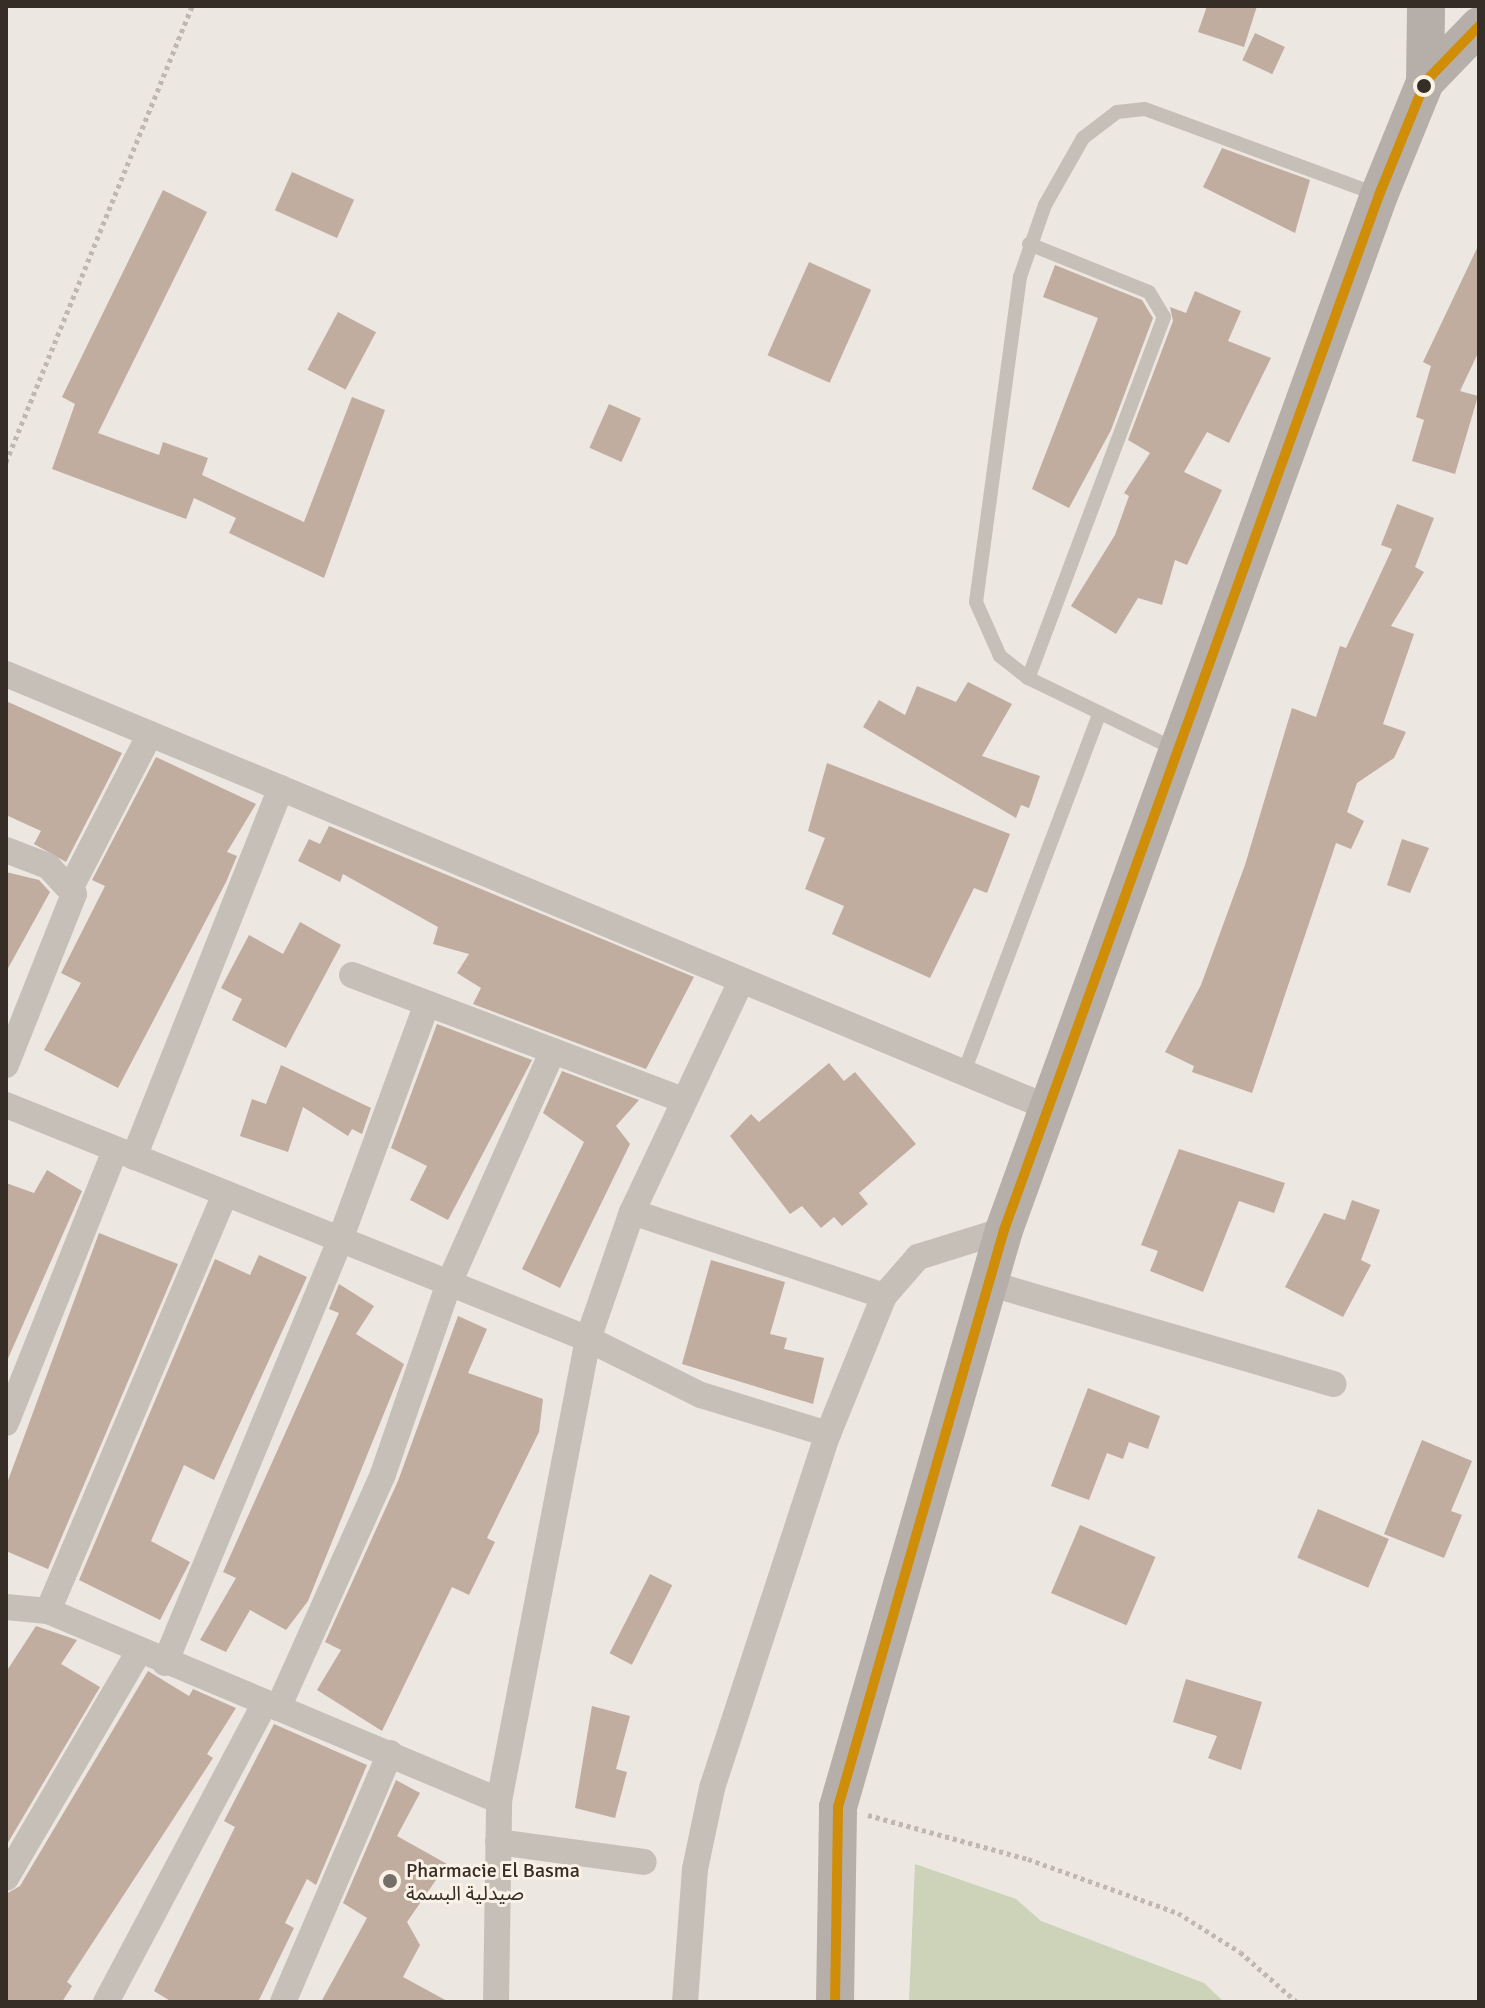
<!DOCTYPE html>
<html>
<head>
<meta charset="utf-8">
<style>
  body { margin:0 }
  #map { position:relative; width:1485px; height:2008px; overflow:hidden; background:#ece7e0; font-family:Signika,"Noto Sans Arabic",sans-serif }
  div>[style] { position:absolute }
  .green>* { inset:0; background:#ccd3b9 }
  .building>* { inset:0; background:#c1aca0; transform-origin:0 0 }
  .path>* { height:5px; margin-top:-2.5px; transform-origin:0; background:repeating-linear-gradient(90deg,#beb8b1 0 4px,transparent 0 8px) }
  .lane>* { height:14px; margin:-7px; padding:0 7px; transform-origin:7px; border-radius:7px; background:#c6bfb8 }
  .street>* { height:26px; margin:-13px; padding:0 13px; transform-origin:13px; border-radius:13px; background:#c6bfb8 }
  .secondary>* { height:38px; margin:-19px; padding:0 19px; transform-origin:19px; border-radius:19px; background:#b6afa9 }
  .bus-1>* { height:10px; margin:-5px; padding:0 5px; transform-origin:5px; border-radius:5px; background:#d08e08 }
  .dots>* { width:22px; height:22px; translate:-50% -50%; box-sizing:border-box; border:4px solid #faf2e6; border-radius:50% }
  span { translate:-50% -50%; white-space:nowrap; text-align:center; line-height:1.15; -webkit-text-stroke:6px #faf2e6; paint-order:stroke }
  .poi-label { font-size:20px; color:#362d27 }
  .left { translate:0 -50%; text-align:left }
  .frame { position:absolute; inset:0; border:8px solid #362d27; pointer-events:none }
</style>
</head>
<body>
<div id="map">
  <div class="green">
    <div style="clip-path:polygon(915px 1864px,1016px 1899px,1041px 1921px,1204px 1983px,1224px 2002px,909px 2002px)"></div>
  </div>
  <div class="building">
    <div style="clip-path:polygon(1207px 6px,1257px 6px,1244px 47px,1198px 32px)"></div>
    <div style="left:1255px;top:33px;width:33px;height:30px;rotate:25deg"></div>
    <div style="clip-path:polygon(1222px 148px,1310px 180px,1295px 233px,1203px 187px)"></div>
    <div style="left:292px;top:172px;width:68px;height:42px;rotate:24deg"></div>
    <div style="clip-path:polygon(163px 190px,207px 212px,98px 433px,159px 455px,163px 442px,208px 458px,202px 475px,304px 522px,352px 397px,385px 410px,324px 578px,229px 533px,236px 518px,194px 498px,186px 519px,52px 469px,75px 404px,62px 397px)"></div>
    <div style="clip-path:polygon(1479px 244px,1479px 351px,1460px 391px,1478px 396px,1455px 474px,1412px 461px,1424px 420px,1416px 417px,1431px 366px,1423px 362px)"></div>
    <div style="left:809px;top:262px;width:68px;height:102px;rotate:24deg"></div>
    <div style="clip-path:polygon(1055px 265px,1142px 300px,1153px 318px,1111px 430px,1069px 508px,1032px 489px,1098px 318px,1043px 297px)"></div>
    <div style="clip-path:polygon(1195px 291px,1241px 311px,1228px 341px,1271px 358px,1229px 443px,1207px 432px,1184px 472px,1222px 490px,1187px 565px,1175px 560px,1162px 605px,1138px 598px,1116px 634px,1071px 606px,1115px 535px,1129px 496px,1124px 493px,1150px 453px,1128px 440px,1173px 321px,1170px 307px,1186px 313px)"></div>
    <div style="left:338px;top:312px;width:43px;height:65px;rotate:28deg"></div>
    <div style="left:609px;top:404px;width:35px;height:48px;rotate:24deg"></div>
    <div style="clip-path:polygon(1397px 504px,1434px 518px,1415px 567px,1424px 572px,1391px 626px,1414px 634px,1383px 724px,1406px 732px,1394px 758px,1357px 783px,1347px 812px,1364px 821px,1351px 849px,1336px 843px,1252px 1093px,1192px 1072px,1194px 1066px,1165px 1052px,1201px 985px,1245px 865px,1292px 708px,1316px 717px,1340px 646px,1346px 648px,1392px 549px,1381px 545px)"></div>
    <div style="clip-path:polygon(968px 682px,1012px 704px,982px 756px,1040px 776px,1029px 808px,1021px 805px,1016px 818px,863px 727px,879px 700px,905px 715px,917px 686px,956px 702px)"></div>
    <div style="clip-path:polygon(6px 701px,122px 753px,66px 862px,34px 844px,41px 831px,6px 815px)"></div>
    <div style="clip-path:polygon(156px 757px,256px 804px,227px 852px,237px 856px,226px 882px,118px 1088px,44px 1050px,81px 983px,61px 973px,105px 886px,92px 880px)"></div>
    <div style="clip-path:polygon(827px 763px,1010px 834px,987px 893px,974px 888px,930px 978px,832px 934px,844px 906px,805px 889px,825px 838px,808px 831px)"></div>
    <div style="clip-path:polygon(329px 826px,694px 977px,646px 1069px,473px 1004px,481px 988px,457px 973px,469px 954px,433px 944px,438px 927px,343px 874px,340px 882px,298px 861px,309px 839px,320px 844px)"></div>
    <div style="clip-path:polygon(1402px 839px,1429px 848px,1410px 893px,1387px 885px)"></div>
    <div style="clip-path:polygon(6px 872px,39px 880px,50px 892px,6px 972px)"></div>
    <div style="clip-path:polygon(300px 922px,341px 945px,286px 1048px,232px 1020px,242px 999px,221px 988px,249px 935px,283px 954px)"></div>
    <div style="clip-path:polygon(437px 1024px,532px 1060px,448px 1220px,410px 1200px,427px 1166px,391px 1148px)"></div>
    <div style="clip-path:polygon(829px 1063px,844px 1081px,855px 1072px,916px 1144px,859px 1193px,868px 1204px,842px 1226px,834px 1217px,821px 1228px,802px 1206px,790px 1214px,730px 1136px,751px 1114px,759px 1122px)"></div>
    <div style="clip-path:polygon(281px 1065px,371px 1108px,362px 1134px,352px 1129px,348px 1136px,303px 1107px,288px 1152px,240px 1136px,252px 1099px,266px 1104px)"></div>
    <div style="clip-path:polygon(562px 1071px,639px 1100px,616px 1126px,630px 1144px,560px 1288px,522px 1269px,584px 1142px,543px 1113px)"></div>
    <div style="clip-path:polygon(1179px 1149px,1285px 1183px,1274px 1213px,1239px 1201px,1203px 1292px,1150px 1271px,1158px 1251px,1141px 1245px)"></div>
    <div style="clip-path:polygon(47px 1170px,82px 1191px,6px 1363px,6px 1183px,34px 1193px)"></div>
    <div style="clip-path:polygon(1352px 1200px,1380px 1210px,1361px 1260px,1371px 1265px,1343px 1317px,1285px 1287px,1324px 1213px,1345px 1220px)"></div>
    <div style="clip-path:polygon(99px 1233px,178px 1264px,48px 1569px,6px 1551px,6px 1486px)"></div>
    <div style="clip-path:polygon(259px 1255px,307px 1277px,214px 1480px,184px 1465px,151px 1541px,190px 1562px,160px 1620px,79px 1580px,215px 1259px,250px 1275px)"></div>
    <div style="clip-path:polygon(711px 1260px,785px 1282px,770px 1334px,787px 1338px,784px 1349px,824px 1358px,813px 1404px,682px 1364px)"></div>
    <div style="clip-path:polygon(339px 1284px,374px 1306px,356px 1334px,404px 1364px,308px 1601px,286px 1630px,250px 1610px,226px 1652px,200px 1640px,236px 1578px,223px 1572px,339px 1313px,329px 1309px)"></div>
    <div style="clip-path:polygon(458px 1316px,487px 1329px,468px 1373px,543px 1399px,539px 1432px,487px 1538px,495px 1542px,469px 1595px,452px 1587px,382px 1731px,317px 1690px,341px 1650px,325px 1642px,398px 1481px)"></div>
    <div style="clip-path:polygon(1088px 1388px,1160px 1416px,1148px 1449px,1129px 1442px,1123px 1459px,1107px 1453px,1089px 1500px,1051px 1486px)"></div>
    <div style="clip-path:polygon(1422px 1440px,1472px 1461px,1451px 1511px,1462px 1515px,1444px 1558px,1384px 1534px)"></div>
    <div style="left:1318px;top:1509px;width:77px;height:53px;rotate:23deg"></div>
    <div style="left:1080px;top:1525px;width:82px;height:74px;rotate:23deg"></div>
    <div style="left:650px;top:1574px;width:25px;height:89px;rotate:27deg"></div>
    <div style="clip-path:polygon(36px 1626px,77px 1640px,61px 1664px,100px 1687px,6px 1846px,6px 1672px)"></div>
    <div style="clip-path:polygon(148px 1671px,189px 1696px,193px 1689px,236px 1708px,207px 1754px,213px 1758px,67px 1982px,72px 1986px,62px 2002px,6px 2002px,6px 1894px,20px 1886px)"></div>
    <div style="clip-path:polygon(1186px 1679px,1262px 1702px,1241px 1770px,1208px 1758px,1217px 1736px,1173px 1722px)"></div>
    <div style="clip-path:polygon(592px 1706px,630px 1716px,616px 1769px,627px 1772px,615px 1818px,575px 1808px)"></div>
    <div style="clip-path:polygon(274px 1724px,367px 1765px,316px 1885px,307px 1879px,285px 1923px,294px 1928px,258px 2002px,172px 2002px,154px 1991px,235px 1827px,224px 1821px)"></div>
    <div style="clip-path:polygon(396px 1780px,420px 1793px,397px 1836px,447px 1864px,407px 1922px,420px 1945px,403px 1977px,449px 2002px,321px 2002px,367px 1918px,343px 1903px)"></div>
  </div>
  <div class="path">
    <div style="left:6px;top:462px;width:492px;rotate:-67.8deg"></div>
    <div style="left:868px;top:1815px;width:166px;rotate:15.4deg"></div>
    <div style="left:1028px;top:1859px;width:159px;rotate:19.8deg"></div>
    <div style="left:1178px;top:1913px;width:73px;rotate:32.2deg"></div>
    <div style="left:1240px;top:1952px;width:76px;rotate:41.3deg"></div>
  </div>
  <div class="lane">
    <div style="left:1029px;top:244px;width:129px;rotate:21.8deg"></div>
    <div style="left:1149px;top:292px;width:29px;rotate:59deg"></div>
    <div style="left:1164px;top:317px;width:386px;rotate:110.6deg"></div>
    <div style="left:1028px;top:678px;width:163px;rotate:25.8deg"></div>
    <div style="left:1028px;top:678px;width:36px;rotate:-142deg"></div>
    <div style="left:1000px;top:656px;width:59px;rotate:-114deg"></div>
    <div style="left:976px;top:602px;width:328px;rotate:-82.3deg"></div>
    <div style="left:1020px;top:277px;width:76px;rotate:-70.9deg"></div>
    <div style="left:1045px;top:205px;width:77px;rotate:-60.4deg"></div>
    <div style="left:1083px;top:138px;width:43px;rotate:-37.4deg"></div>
    <div style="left:1117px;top:112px;width:28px;rotate:-6deg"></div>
    <div style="left:1145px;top:109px;width:249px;rotate:20.2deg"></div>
    <div style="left:964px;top:1072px;width:384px;rotate:-69.3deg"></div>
  </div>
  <div class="street">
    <div style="left:6px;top:674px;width:1130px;rotate:22.59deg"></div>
    <div style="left:6px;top:850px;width:45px;rotate:20.9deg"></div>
    <div style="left:48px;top:866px;width:38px;rotate:47deg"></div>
    <div style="left:74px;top:894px;width:184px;rotate:111.7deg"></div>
    <div style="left:72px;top:885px;width:170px;rotate:-62.7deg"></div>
    <div style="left:352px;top:975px;width:352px;rotate:20.7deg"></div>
    <div style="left:6px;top:1105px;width:627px;rotate:21.9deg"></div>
    <div style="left:588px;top:1339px;width:126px;rotate:26.4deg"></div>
    <div style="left:701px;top:1395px;width:133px;rotate:17.1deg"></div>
    <div style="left:134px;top:1157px;width:397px;rotate:-68.3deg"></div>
    <div style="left:632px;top:1212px;width:266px;rotate:18.4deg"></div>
    <div style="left:988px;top:1283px;width:360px;rotate:16.3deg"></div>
    <div style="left:6px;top:1423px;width:294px;rotate:-68.2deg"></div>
    <div style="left:6px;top:1607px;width:42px;rotate:5.4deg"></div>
    <div style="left:48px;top:1611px;width:489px;rotate:22.8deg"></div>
    <div style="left:48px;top:1611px;width:453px;rotate:-67deg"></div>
    <div style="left:165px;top:1663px;width:458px;rotate:-67.5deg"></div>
    <div style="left:340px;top:1240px;width:252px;rotate:-69.8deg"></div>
    <div style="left:278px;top:1708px;width:256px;rotate:-65.8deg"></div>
    <div style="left:383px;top:1474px;width:202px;rotate:-70.9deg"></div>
    <div style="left:449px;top:1283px;width:254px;rotate:-65.9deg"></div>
    <div style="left:498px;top:1842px;width:147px;rotate:7.8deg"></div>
    <div style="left:6px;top:1878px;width:261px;rotate:-59.6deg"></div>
    <div style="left:106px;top:2002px;width:339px;rotate:-62deg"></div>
    <div style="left:283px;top:2002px;width:271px;rotate:-66.7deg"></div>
    <div style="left:496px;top:2002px;width:201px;rotate:-89.1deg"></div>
    <div style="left:499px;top:1801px;width:470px;rotate:-79.1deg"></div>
    <div style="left:588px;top:1339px;width:134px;rotate:-70.9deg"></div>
    <div style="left:632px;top:1212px;width:255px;rotate:-64.7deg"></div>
    <div style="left:685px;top:2002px;width:133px;rotate:-85.7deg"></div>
    <div style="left:695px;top:1869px;width:83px;rotate:-78.1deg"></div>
    <div style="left:712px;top:1788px;width:373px;rotate:-71.9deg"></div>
    <div style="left:828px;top:1434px;width:149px;rotate:-67.9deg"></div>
    <div style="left:884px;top:1296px;width:52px;rotate:-48.9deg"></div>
    <div style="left:918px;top:1257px;width:90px;rotate:-17.4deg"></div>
  </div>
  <div class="secondary">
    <div style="left:1425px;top:82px;width:76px;rotate:-89.2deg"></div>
    <div style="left:835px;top:2002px;width:195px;rotate:-89.1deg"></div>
    <div style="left:838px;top:1807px;width:600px;rotate:-73.95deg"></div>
    <div style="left:1004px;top:1230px;width:1101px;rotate:-70.08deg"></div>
    <div style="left:1379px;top:195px;width:122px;rotate:-67.8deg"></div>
    <div style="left:1425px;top:82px;width:78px;rotate:-46deg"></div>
  </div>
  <div class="bus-1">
    <div style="left:835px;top:2002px;width:195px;rotate:-89.1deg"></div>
    <div style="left:838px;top:1807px;width:600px;rotate:-73.95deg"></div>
    <div style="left:1004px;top:1230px;width:1101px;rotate:-70.08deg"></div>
    <div style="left:1379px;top:195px;width:122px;rotate:-67.8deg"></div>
    <div style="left:1425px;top:82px;width:78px;rotate:-46deg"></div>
  </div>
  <div class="dots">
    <div style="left:1424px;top:86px;background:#362d27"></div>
    <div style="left:390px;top:1881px;background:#766e68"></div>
  </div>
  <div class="poi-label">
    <span class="left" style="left:406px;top:1882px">Pharmacie El Basma<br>صيدلية البسمة</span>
  </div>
  <div class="frame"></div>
</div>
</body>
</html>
